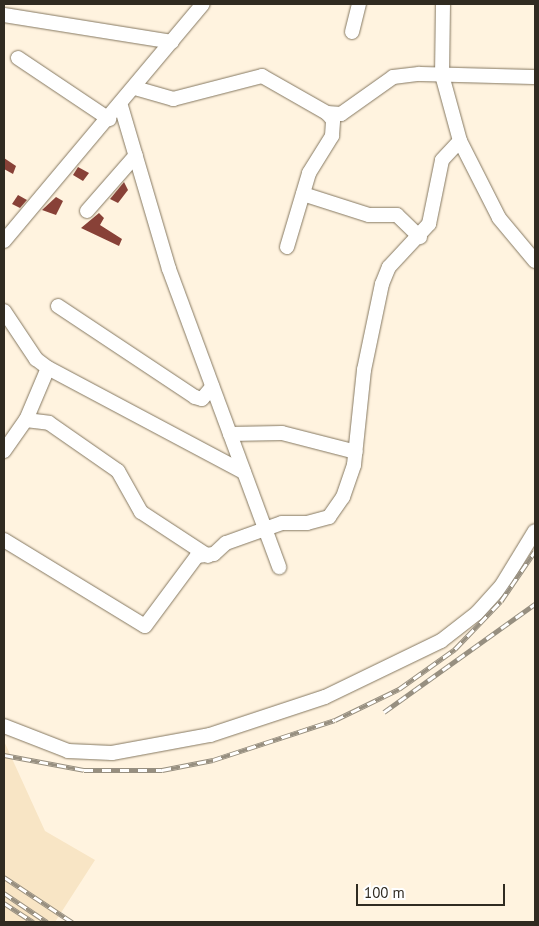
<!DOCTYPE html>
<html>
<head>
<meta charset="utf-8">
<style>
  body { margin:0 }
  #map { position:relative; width:539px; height:926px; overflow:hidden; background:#fff3df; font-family:"PT Sans",sans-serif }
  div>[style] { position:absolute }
  .built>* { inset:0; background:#f8e5c5 }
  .building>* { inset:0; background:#884137 }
  .roads { filter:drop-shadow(0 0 1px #857861) drop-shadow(0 0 1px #857861) }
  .minor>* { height:14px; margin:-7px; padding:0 7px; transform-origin:7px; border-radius:7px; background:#fff }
  .rail>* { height:5px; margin-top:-2.5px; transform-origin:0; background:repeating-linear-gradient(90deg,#fff 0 9px,#978f80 0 18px); box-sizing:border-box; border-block:1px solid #978f80 }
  span { translate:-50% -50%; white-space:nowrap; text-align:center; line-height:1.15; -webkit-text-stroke:5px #fff; paint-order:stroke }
  .frame { position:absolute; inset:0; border:5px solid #302b21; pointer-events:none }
  .scale { position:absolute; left:356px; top:884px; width:149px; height:22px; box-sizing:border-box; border:2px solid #302b21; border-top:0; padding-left:6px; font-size:15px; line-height:18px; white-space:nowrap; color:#302b21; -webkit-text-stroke:4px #fff; paint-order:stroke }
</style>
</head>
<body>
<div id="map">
  <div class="built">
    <div style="clip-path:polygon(4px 741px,45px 831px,95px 860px,55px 922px,4px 922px)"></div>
  </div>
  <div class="building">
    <div style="clip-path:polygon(4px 158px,16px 166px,13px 174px,4px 169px)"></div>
    <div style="clip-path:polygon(78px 167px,89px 173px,83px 181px,73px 175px)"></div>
    <div style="clip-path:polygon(124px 182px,128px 190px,118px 203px,110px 199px)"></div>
    <div style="clip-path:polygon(18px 195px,27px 200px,20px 208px,12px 204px)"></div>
    <div style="clip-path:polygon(56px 197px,63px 201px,56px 215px,42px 210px)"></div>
    <div style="clip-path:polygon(99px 213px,104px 218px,100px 225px,122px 239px,119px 246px,81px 228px)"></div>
  </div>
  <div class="roads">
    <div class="minor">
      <div style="left:443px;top:4px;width:71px;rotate:90.8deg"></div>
      <div style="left:442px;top:75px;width:68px;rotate:74.7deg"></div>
      <div style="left:460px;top:141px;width:86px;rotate:63.1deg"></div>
      <div style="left:499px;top:218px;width:56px;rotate:50.1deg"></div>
      <div style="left:4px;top:15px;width:170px;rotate:9.1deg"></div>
      <div style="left:352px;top:32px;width:29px;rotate:-76deg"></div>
      <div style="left:18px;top:58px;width:110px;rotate:33.8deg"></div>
      <div style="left:135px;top:88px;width:40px;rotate:16deg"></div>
      <div style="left:173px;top:99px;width:92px;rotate:-14.5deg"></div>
      <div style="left:262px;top:76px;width:75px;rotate:29.6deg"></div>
      <div style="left:327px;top:113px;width:14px;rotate:4deg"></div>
      <div style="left:341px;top:114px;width:64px;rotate:-35.4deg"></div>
      <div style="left:393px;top:77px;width:26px;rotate:-7deg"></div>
      <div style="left:419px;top:74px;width:116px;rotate:1.5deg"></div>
      <div style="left:121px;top:106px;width:170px;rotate:73.6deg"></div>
      <div style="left:169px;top:269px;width:318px;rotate:69.7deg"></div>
      <div style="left:303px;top:194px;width:69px;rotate:17.7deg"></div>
      <div style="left:369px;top:215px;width:28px"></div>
      <div style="left:397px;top:215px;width:32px;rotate:44deg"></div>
      <div style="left:87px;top:211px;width:74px;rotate:-48.8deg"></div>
      <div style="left:4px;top:241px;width:309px;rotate:-50deg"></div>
      <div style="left:287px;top:247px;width:77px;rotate:-73.4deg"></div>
      <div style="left:309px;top:173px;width:44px;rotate:-58.1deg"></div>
      <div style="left:332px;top:136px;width:16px;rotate:-86deg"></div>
      <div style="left:333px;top:120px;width:9px;rotate:-131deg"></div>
      <div style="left:58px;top:306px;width:164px;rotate:33.6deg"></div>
      <div style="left:195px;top:397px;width:7px;rotate:16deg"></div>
      <div style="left:202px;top:399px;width:16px;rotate:-50deg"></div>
      <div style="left:4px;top:311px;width:58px;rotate:56.3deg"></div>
      <div style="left:36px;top:359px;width:15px;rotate:37deg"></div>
      <div style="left:48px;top:368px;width:222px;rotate:28deg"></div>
      <div style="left:26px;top:420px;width:23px;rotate:7deg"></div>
      <div style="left:49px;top:423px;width:84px;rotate:34.8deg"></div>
      <div style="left:118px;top:471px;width:47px;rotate:60.7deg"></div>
      <div style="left:141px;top:512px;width:80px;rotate:33.3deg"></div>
      <div style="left:230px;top:434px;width:52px;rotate:-1.1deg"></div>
      <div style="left:282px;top:433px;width:76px;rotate:14.4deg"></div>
      <div style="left:4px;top:451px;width:38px;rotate:-55deg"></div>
      <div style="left:26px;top:420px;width:56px;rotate:-67.1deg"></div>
      <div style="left:4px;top:540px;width:165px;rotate:31.4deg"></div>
      <div style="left:145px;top:626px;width:87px;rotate:-53.4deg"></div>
      <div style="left:197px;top:556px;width:17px;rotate:-7deg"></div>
      <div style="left:214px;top:554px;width:16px;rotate:-43deg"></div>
      <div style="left:226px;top:543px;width:59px;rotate:-19.7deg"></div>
      <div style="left:282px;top:523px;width:25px"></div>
      <div style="left:307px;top:523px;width:23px;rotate:-15deg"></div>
      <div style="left:329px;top:517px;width:24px;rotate:-55deg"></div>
      <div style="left:343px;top:497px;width:34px;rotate:-71deg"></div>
      <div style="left:354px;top:465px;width:96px;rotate:-84deg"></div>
      <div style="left:364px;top:370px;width:88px;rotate:-78.2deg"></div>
      <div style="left:382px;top:284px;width:18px;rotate:-68deg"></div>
      <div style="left:389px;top:267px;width:59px;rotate:-47.1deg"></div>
      <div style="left:429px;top:224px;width:65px;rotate:-78.5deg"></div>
      <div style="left:442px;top:160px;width:26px;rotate:-47deg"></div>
      <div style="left:4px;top:726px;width:69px;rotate:21.3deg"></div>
      <div style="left:68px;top:751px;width:44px;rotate:2.6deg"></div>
      <div style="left:112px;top:753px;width:100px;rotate:-10.4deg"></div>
      <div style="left:210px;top:735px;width:121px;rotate:-18.3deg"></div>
      <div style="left:325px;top:697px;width:129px;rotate:-25.8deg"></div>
      <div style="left:441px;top:641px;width:46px;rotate:-37.9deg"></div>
      <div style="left:477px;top:613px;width:38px;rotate:-48deg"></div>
      <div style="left:502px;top:585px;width:63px;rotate:-58.6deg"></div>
    </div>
  </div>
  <div class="rail">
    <div style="left:384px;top:712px;width:186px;rotate:-35.6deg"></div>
    <div style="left:4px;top:755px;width:81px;rotate:10.6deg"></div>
    <div style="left:84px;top:770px;width:78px"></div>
    <div style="left:162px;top:770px;width:52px;rotate:-11.1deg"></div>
    <div style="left:213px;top:760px;width:128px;rotate:-18.2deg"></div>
    <div style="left:335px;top:720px;width:71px;rotate:-25.8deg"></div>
    <div style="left:399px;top:689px;width:69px;rotate:-35.5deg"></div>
    <div style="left:455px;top:649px;width:66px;rotate:-46.2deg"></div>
    <div style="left:501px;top:601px;width:60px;rotate:-55.8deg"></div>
    <div style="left:4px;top:877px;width:82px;rotate:33.5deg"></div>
    <div style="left:4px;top:893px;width:52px;rotate:34deg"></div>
    <div style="left:4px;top:903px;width:35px;rotate:33deg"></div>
  </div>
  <div class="frame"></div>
  <div class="scale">100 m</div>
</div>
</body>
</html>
